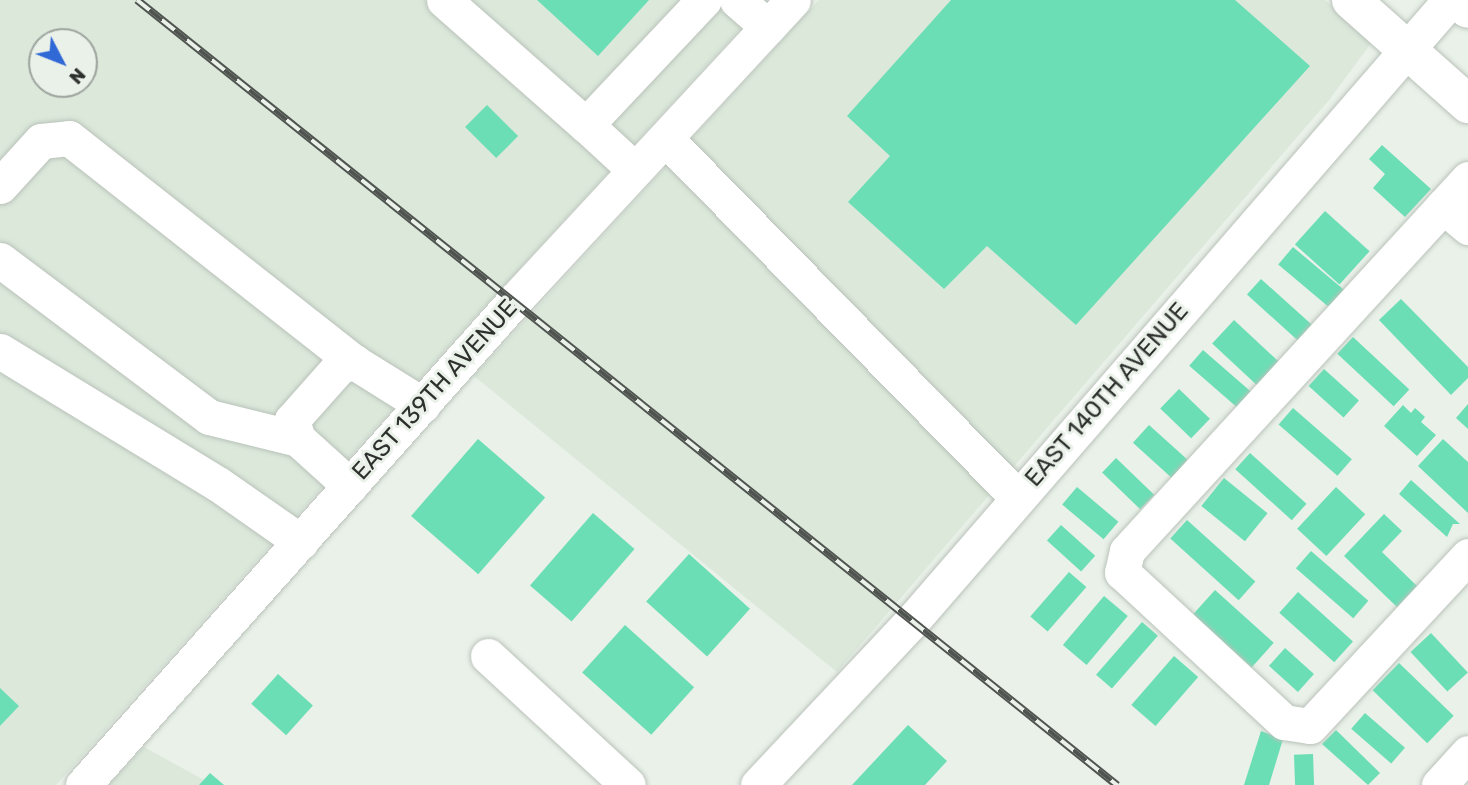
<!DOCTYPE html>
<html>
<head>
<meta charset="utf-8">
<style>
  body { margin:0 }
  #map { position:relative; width:1468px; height:785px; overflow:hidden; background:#e9f1e9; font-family:Rubik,sans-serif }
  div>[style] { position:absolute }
  .built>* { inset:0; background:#dbe8da }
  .building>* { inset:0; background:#6bdeb6; transform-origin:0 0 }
  .roads { filter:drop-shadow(0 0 2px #bac2ba) drop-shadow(0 0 2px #bac2ba) }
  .minor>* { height:35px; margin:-17.5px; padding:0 17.5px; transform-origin:17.5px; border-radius:17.5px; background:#fff }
  .major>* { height:38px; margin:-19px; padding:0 19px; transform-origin:19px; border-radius:19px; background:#fff }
  .rail>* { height:8px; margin-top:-4px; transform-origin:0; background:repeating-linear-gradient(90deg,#e9f1e9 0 16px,#505450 0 32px); box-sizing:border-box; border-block:2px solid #505450 }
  span { translate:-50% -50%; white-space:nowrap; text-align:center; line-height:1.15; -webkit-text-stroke:6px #e9f1e9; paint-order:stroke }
  .street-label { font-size:24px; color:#2d302d }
  .north { position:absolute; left:28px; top:28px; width:70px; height:70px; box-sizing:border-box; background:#e9f1e9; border:2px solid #9ea49e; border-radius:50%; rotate:132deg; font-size:19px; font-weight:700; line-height:28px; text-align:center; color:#2d302d }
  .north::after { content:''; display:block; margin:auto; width:24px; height:32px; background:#3068d6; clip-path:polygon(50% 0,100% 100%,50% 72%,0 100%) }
</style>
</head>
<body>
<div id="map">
  <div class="built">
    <div style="clip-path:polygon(evenodd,0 0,767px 0,471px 321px,56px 785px,0 785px,0 0,42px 42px,84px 42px,84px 84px,42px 84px,42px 42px)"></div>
    <div style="clip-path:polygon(819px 0,1325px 0,1372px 42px,1329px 100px,837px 672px,474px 376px)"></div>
    <div style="clip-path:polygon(144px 747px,213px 785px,109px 785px)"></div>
  </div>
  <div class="building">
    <div style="clip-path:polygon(537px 0,649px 0,598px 56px)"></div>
    <div style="clip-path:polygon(951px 0,1235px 0,1310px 66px,1076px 325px,987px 246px,944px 289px,848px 202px,890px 156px,847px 116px)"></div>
    <div style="left:487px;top:105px;width:44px;height:31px;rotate:45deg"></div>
    <div style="clip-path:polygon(1382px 145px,1431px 189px,1405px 217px,1373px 188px,1385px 174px,1369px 159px)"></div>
    <div style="left:1325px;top:211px;width:60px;height:45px;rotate:42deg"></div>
    <div style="left:1293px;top:247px;width:68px;height:23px;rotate:40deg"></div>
    <div style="left:1261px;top:279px;width:70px;height:21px;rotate:42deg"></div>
    <div style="clip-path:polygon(1401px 299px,1468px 367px,1468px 378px,1451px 395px,1379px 320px)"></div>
    <div style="left:1234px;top:320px;width:62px;height:32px;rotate:43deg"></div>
    <div style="left:1353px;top:337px;width:77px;height:23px;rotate:43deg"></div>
    <div style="left:1203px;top:350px;width:64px;height:21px;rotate:41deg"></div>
    <div style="left:1324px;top:369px;width:47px;height:23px;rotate:42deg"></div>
    <div style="left:1179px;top:389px;width:43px;height:27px;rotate:44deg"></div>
    <div style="clip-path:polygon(1468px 404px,1468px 429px,1456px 418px)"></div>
    <div style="clip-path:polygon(1403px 405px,1411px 413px,1415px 408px,1425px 417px,1421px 422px,1436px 435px,1417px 456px,1384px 426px)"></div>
    <div style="left:1293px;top:408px;width:78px;height:22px;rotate:41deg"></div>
    <div style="left:1149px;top:425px;width:55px;height:24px;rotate:42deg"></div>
    <div style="left:478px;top:439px;width:89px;height:102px;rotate:41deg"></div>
    <div style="clip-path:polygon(1443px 439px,1468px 462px,1468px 513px,1418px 466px)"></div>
    <div style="left:1250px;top:453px;width:76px;height:22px;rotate:42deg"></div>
    <div style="left:1116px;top:458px;width:53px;height:20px;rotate:44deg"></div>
    <div style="left:1224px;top:478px;width:56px;height:36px;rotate:39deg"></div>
    <div style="clip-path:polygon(1411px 480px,1460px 524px,1453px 524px,1447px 537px,1399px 494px)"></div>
    <div style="left:1077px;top:487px;width:54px;height:23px;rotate:40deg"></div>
    <div style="left:1336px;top:487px;width:40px;height:57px;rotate:43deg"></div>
    <div style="left:593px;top:513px;width:55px;height:96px;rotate:41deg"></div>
    <div style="clip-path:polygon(1384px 514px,1402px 531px,1382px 552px,1417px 586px,1397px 607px,1344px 556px)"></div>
    <div style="left:1187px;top:520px;width:92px;height:25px;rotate:42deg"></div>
    <div style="left:1061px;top:525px;width:46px;height:21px;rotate:42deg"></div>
    <div style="left:1311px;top:551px;width:76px;height:23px;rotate:41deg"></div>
    <div style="left:689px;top:554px;width:82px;height:64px;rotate:42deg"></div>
    <div style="left:1069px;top:572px;width:23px;height:59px;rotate:41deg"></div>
    <div style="left:1215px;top:590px;width:79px;height:33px;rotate:42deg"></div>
    <div style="left:1298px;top:592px;width:74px;height:28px;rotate:42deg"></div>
    <div style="left:1104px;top:596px;width:31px;height:64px;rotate:40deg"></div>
    <div style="left:1142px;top:622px;width:21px;height:70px;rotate:41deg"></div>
    <div style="left:625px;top:625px;width:93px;height:64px;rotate:42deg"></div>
    <div style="left:1431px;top:633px;width:54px;height:28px;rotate:47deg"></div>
    <div style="left:1285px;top:648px;width:39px;height:24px;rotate:42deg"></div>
    <div style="left:1174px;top:656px;width:32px;height:65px;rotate:41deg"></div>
    <div style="left:1399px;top:663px;width:76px;height:38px;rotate:44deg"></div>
    <div style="left:278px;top:674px;width:47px;height:40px;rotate:42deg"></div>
    <div style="clip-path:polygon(0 688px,19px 706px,0 726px)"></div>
    <div style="left:1365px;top:713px;width:53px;height:21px;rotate:41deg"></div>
    <div style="clip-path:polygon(908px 725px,947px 761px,925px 785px,852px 785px)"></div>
    <div style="clip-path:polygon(1336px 730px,1380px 773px,1368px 785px,1322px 744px)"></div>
    <div style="clip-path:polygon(1261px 731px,1283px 739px,1269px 785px,1244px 785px)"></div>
    <div style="left:1313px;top:754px;width:31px;height:19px;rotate:88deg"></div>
    <div style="clip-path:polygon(210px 773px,224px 785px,199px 785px)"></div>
  </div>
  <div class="roads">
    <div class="minor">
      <div style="left:444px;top:0;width:189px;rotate:41.4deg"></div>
      <div style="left:737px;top:0;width:41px;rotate:41.1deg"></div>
      <div style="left:665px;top:138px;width:504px;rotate:45.56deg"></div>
      <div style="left:635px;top:170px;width:67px;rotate:-137.4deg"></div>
      <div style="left:586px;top:125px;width:172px;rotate:-46.7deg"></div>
      <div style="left:1468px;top:179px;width:505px;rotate:132.51deg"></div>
      <div style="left:1127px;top:551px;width:22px;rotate:103deg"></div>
      <div style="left:1122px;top:572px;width:221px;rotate:42.8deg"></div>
      <div style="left:1284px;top:722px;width:26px;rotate:9deg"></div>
      <div style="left:1310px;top:726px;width:232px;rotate:-47.1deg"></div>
      <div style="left:0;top:186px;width:61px;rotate:-47.7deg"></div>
      <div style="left:41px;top:141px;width:28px;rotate:-6deg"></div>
      <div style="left:69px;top:138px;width:362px;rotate:38.2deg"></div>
      <div style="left:1443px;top:206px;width:33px;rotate:40deg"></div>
      <div style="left:0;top:260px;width:261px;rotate:36.9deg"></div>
      <div style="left:209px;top:417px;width:92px;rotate:13.9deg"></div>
      <div style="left:0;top:351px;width:255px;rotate:31.4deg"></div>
      <div style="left:218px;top:484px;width:101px;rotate:34.9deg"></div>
      <div style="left:350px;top:486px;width:70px;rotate:-137.9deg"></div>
      <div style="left:298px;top:439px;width:20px;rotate:-108deg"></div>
      <div style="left:292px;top:420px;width:72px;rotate:-48.4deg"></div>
      <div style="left:340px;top:366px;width:15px;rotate:-16deg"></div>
      <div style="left:354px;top:362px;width:81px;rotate:31.9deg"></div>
      <div style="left:488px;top:656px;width:190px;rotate:42.7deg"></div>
      <div style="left:83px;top:785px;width:649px;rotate:-48.31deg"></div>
      <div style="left:515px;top:300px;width:409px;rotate:-47.2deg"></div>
      <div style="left:758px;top:785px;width:226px;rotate:-46.8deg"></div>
      <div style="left:913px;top:620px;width:820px;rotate:-49.1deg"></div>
      <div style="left:1439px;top:785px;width:43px;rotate:-47.8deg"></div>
    </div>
    <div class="major">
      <div style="left:1351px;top:0;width:157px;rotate:41.6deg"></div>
      <div style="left:1458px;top:0;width:13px;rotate:42deg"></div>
    </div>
  </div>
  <div class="rail">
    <div style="left:137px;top:0;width:1256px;rotate:38.7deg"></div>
  </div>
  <div class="street-label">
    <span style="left:435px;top:390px;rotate:-48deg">EAST 139TH AVENUE</span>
    <span style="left:1107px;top:395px;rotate:-49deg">EAST 140TH AVENUE</span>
  </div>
  <div class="north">N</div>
</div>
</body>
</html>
